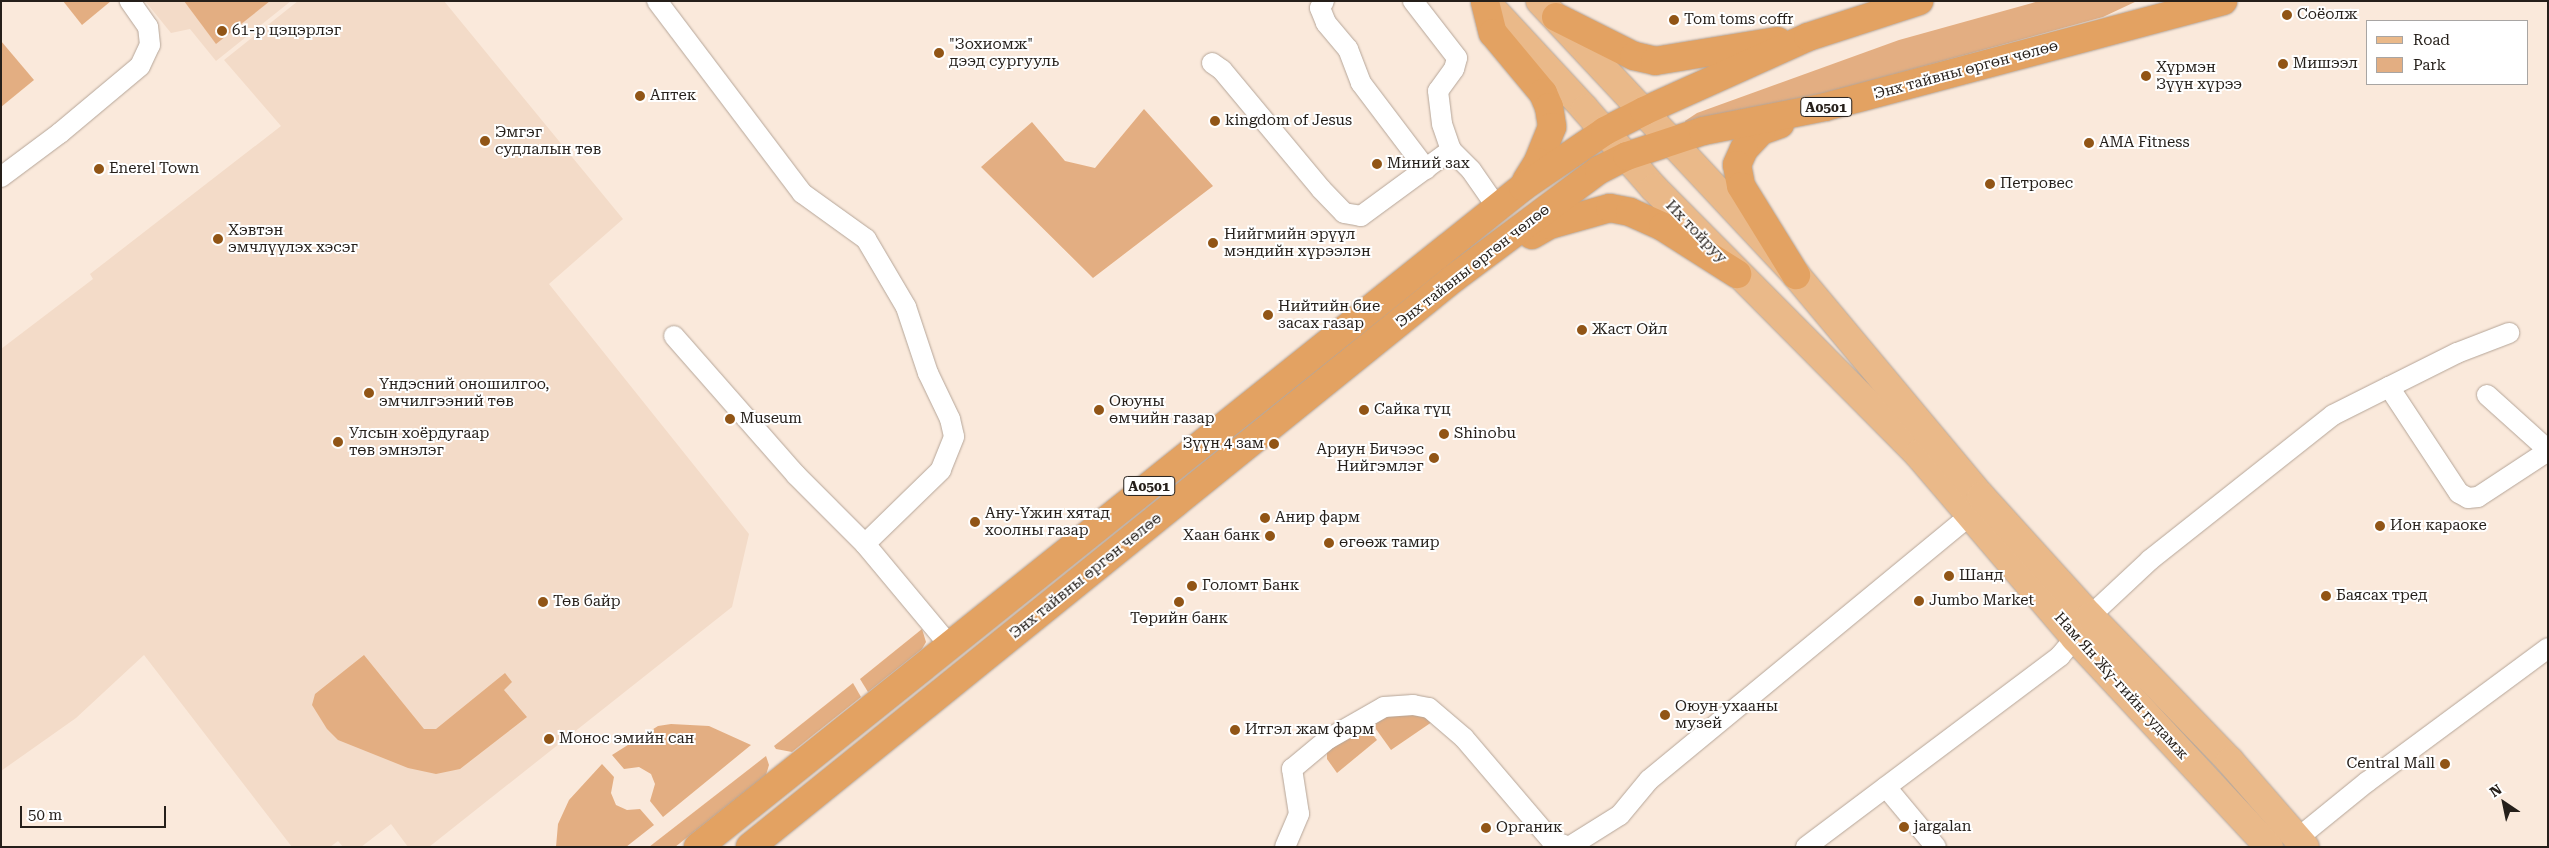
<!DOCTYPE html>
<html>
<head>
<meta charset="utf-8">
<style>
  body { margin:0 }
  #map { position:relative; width:2549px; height:848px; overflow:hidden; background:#fae9db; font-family:"Roboto Serif",serif }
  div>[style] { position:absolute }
  .built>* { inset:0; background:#f3dbc8 }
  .green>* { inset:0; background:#e3ae82 }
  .roads { filter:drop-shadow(0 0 1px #b5a598) drop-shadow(0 0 1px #b5a598) }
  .minor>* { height:20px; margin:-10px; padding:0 10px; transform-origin:10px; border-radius:10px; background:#fff }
  .primary>* { height:28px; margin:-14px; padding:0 14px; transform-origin:14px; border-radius:14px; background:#eab989 }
  .trunk>* { height:28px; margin:-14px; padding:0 14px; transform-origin:14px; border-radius:14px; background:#e3a262 }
  .dots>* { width:14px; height:14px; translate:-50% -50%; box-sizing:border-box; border:2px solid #fff; border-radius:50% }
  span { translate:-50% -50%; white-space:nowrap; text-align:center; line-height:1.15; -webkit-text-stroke:4px #fff; paint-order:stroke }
  .shield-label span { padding:1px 4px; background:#fff; border:1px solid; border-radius:4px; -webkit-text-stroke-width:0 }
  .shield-label { font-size:14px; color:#251f1a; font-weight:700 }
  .poi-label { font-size:15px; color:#251f1a }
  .left { translate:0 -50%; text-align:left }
  .right { translate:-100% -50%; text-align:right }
  .street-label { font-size:15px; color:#251f1a }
  .frame { position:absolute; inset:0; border:2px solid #251f1a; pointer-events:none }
  .legend { position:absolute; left:2366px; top:20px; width:162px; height:65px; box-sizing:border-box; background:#fff; border:1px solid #a8a5a3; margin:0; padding:6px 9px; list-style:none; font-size:15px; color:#251f1a }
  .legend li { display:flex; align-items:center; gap:10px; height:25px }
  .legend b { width:25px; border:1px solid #a8a5a3 }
  .north { position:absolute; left:2479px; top:778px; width:50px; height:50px; -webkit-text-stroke:4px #fff; paint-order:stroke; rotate:326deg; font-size:14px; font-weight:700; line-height:20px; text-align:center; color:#251f1a }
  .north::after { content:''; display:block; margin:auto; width:18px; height:22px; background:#251f1a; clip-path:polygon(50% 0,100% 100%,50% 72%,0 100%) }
  .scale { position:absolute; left:20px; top:806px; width:146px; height:22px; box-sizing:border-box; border:2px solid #251f1a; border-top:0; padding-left:6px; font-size:15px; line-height:18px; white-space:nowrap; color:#251f1a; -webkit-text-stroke:4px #fff; paint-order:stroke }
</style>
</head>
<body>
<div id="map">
  <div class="built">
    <div style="clip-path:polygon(145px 1px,291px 1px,216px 61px,190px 29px,171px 33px)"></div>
    <div style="clip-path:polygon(298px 1px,444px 1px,623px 219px,549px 284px,749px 534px,732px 607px,429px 847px,408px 847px,391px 824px,361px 847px,343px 847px,338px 841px,330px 847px,292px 847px,144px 655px,76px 718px,1px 771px,1px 349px,93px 279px,90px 274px,281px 126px,224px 60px)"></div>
  </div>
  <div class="green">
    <div style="clip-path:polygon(63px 1px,111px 1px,82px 25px)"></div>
    <div style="clip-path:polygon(184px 1px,270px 1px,216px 44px)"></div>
    <div style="clip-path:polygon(2039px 1px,2137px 1px,2103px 17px,1775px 107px,1686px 124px,1685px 121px,1697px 113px,1899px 40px)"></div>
    <div style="clip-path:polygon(1px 41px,34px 80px,1px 107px)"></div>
    <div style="clip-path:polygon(1144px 109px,1213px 186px,1093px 278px,981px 167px,1032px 122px,1065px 161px,1095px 168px)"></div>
    <div style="clip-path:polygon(922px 629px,926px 642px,922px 649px,868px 692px,860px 679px)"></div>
    <div style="clip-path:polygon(364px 655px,424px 729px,436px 729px,505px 673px,512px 682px,504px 690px,527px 717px,460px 769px,436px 774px,408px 768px,338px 740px,327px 729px,312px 705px,315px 694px)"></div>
    <div style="clip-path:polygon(853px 683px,861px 697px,792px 752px,776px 749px,774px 746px)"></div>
    <div style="clip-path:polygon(1434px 703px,1448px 711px,1391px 750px,1368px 718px)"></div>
    <div style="clip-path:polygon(1362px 721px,1377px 740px,1337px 773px,1327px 759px,1327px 751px)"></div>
    <div style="clip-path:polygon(671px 724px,709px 726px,751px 745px,663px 817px,650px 801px,655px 784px,651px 774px,639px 767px,624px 769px,612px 755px,658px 726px)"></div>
    <div style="clip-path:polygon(766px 756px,769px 765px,766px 775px,675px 847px,649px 847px)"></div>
    <div style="clip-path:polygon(602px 764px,614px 777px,611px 793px,616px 805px,627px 810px,640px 809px,654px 825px,626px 847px,556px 847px,558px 824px,569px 800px)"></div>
  </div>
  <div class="roads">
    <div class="minor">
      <div style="left:657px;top:1px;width:241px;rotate:52.9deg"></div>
      <div style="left:802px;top:193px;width:79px;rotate:35.7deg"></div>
      <div style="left:866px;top:239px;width:79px;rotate:59.5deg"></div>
      <div style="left:906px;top:307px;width:70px;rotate:71.6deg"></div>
      <div style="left:928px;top:373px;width:51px;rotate:64.4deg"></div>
      <div style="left:950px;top:419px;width:18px;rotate:77deg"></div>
      <div style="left:954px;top:437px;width:35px;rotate:112deg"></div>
      <div style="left:941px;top:470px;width:106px;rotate:135.8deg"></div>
      <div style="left:865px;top:544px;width:133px;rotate:50.2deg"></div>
      <div style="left:1324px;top:1px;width:8px;rotate:120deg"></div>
      <div style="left:1320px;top:8px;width:16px;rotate:68deg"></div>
      <div style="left:1326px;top:23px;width:34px;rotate:50deg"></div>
      <div style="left:1348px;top:49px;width:36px;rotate:69deg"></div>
      <div style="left:1361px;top:83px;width:108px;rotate:52.9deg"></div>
      <div style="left:1413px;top:1px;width:72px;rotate:52.3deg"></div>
      <div style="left:1457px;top:58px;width:11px;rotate:105deg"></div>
      <div style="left:1454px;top:69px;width:27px;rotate:126deg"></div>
      <div style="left:1438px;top:91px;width:33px;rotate:83deg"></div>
      <div style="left:1442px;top:124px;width:28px;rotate:71deg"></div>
      <div style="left:1451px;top:150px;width:28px;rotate:45deg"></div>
      <div style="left:1471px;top:170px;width:44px;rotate:55.2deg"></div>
      <div style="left:1212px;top:63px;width:12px;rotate:35deg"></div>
      <div style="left:1222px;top:70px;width:155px;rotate:50.2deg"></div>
      <div style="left:1321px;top:189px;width:33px;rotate:46deg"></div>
      <div style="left:1344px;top:213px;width:17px;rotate:10deg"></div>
      <div style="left:1361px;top:216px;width:112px;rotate:-36.3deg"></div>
      <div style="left:1px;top:177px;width:74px;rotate:-36.7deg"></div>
      <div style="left:60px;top:133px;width:104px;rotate:-39.9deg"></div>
      <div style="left:140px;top:66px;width:23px;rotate:-65deg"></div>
      <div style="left:150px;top:45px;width:18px;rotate:-96deg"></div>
      <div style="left:148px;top:27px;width:32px;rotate:-125deg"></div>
      <div style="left:674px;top:336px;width:185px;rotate:48.7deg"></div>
      <div style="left:796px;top:475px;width:98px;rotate:45deg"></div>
      <div style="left:2389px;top:387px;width:76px;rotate:-26.6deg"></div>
      <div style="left:2457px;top:353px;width:56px;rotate:-21deg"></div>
      <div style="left:2487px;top:395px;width:82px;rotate:42deg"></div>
      <div style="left:2090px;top:616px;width:82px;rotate:-43deg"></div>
      <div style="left:2150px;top:560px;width:233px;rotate:-38.4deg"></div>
      <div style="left:2333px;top:415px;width:63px;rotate:-26.6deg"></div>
      <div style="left:2389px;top:387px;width:127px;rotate:56.6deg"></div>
      <div style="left:2459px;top:493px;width:10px;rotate:29deg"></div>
      <div style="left:2468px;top:498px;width:10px;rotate:-6deg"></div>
      <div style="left:2478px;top:497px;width:84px;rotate:-33.3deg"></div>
      <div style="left:1886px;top:787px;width:78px;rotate:50.2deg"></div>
      <div style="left:2298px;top:838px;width:89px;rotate:-39.1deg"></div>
      <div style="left:2367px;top:782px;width:225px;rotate:-36.5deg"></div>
      <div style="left:1285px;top:847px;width:36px;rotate:-67deg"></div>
      <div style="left:1299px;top:814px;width:46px;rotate:-98.8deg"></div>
      <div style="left:1292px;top:769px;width:47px;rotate:-39.8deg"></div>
      <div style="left:1328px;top:739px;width:64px;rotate:-29.7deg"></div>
      <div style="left:1384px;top:707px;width:29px;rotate:-4deg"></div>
      <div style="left:1413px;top:705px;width:16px;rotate:11deg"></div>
      <div style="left:1429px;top:708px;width:46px;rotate:40.6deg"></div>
      <div style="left:1464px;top:738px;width:134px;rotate:49.5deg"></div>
      <div style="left:1551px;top:840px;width:19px;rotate:21deg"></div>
      <div style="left:1569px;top:847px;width:60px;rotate:-32.1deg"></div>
      <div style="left:1620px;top:815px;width:45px;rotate:-50.4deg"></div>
      <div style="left:1649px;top:780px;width:418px;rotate:-39.5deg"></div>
      <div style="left:1806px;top:847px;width:318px;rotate:-36.9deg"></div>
      <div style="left:2060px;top:656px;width:23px;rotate:-50deg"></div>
    </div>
    <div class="primary">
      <div style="left:1485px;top:1px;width:147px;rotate:47.2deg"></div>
      <div style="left:1585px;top:109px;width:105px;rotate:48.9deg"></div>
      <div style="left:1654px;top:188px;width:375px;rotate:45.2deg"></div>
      <div style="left:1918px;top:454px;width:242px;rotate:49.5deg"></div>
      <div style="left:2075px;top:638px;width:285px;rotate:47.1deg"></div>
      <div style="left:1540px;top:1px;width:375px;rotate:46.9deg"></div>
      <div style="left:1796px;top:275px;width:288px;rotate:50.1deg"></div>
      <div style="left:1981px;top:496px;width:162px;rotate:47.8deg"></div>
      <div style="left:2090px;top:616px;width:202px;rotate:46deg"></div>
      <div style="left:2230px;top:761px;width:114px;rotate:48.9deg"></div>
    </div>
    <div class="trunk">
      <div style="left:1485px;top:2px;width:32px;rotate:76deg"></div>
      <div style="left:1493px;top:33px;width:78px;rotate:50.2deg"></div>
      <div style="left:1543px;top:93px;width:15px;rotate:67deg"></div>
      <div style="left:1549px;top:107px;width:20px;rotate:81deg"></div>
      <div style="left:1552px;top:127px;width:38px;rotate:112deg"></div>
      <div style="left:1538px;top:162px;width:22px;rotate:122deg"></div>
      <div style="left:1556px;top:17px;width:87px;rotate:26.6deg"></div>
      <div style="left:1634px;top:56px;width:22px;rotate:13deg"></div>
      <div style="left:1655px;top:61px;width:124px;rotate:-9.3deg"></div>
      <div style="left:1780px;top:124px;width:20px;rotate:160deg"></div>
      <div style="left:1761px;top:131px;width:25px;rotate:133deg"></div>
      <div style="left:1744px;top:149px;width:17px;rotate:114deg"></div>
      <div style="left:1737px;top:165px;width:21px;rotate:79deg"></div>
      <div style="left:1741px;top:186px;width:105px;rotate:58.3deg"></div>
      <div style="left:1532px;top:235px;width:20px;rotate:-30deg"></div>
      <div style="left:1549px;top:225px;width:63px;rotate:-15.6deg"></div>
      <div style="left:1610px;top:208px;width:20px;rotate:11deg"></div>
      <div style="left:1630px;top:212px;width:36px;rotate:24deg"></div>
      <div style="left:1663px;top:227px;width:88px;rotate:32.4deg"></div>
      <div style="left:698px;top:847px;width:1057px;rotate:-38.66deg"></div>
      <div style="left:1523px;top:187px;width:99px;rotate:-34.3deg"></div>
      <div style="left:1605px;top:131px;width:44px;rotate:-27.1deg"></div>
      <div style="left:1644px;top:111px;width:180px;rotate:-24.3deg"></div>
      <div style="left:1808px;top:37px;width:117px;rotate:-18deg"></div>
      <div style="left:750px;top:847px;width:905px;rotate:-38.95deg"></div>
      <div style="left:1454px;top:278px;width:181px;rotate:-36.7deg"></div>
      <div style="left:1599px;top:170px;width:31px;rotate:-27deg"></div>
      <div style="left:1627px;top:156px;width:80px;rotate:-18.2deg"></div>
      <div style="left:1703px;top:131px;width:124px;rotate:-11.1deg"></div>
      <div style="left:1825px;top:107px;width:412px;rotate:-14.9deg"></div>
    </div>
  </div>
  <div class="dots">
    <div style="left:2287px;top:15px;background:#915516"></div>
    <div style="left:1674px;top:20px;background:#915516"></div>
    <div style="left:222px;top:31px;background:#915516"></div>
    <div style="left:939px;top:53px;background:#915516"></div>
    <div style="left:2283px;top:64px;background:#915516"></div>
    <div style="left:2146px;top:76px;background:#915516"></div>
    <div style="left:640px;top:96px;background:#915516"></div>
    <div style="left:1215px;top:121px;background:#915516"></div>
    <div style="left:485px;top:141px;background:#915516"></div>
    <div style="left:2089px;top:143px;background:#915516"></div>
    <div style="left:1377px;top:164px;background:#915516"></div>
    <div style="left:99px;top:169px;background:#915516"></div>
    <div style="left:1990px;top:184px;background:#915516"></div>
    <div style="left:218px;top:239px;background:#915516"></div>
    <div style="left:1213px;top:243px;background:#915516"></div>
    <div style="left:1268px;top:315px;background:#915516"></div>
    <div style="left:1582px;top:330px;background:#915516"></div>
    <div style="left:369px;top:393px;background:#915516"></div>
    <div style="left:1099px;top:410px;background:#915516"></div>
    <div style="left:1364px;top:410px;background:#915516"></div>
    <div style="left:730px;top:419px;background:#915516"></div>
    <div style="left:1444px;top:434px;background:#915516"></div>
    <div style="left:338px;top:442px;background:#915516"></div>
    <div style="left:1274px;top:444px;background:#915516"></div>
    <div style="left:1434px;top:458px;background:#915516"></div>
    <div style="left:1265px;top:518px;background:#915516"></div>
    <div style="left:975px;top:522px;background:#915516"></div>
    <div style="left:2380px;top:526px;background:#915516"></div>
    <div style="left:1270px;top:536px;background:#915516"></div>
    <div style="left:1329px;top:543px;background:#915516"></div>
    <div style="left:1949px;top:576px;background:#915516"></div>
    <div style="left:1192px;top:586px;background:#915516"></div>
    <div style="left:2326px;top:596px;background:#915516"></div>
    <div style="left:1919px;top:601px;background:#915516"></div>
    <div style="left:543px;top:602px;background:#915516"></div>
    <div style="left:1179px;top:602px;background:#915516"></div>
    <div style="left:1665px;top:715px;background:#915516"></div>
    <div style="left:1235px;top:730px;background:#915516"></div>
    <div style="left:549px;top:739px;background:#915516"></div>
    <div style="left:2445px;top:764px;background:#915516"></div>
    <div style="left:1904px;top:827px;background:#915516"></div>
    <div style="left:1486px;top:828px;background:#915516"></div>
  </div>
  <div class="shield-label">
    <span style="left:1826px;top:107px">A0501</span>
    <span style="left:1149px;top:486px">A0501</span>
  </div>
  <div class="poi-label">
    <span class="left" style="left:2297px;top:15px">Соёолж</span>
    <span class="left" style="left:1684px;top:20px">Tom toms coffr</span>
    <span class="left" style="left:232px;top:31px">61-р цэцэрлэг</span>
    <span class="left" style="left:949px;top:53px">"Зохиомж"<br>дээд сургууль</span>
    <span class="left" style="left:2293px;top:64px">Мишээл</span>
    <span class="left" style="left:2156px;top:76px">Хүрмэн<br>Зүүн хүрээ</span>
    <span class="left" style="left:650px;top:96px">Аптек</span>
    <span class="left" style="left:1225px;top:121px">kingdom of Jesus</span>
    <span class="left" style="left:495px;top:141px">Эмгэг<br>судлалын төв</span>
    <span class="left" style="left:2099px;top:143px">AMA Fitness</span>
    <span class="left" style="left:1387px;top:164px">Миний зах</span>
    <span class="left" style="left:109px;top:169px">Enerel Town</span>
    <span class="left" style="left:2000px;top:184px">Петровес</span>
    <span class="left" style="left:228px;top:239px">Хэвтэн<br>эмчлүүлэх хэсэг</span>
    <span class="left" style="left:1224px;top:243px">Нийгмийн эрүүл<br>мэндийн хүрээлэн</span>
    <span class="left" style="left:1278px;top:315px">Нийтийн бие<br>засах газар</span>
    <span class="left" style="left:1592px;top:330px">Жаст Ойл</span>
    <span class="left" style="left:379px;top:393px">Үндэсний оношилгоо,<br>эмчилгээний төв</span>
    <span class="left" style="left:1109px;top:410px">Оюуны<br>өмчийн газар</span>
    <span class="left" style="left:1374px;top:410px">Сайка түц</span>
    <span class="left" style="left:740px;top:419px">Museum</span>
    <span class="left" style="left:349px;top:442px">Улсын хоёрдугаар<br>төв эмнэлэг</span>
    <span class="left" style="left:1454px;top:434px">Shinobu</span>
    <span class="right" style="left:1264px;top:444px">Зүүн 4 зам</span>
    <span class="right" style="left:1424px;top:458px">Ариун Бичээс<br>Нийгэмлэг</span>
    <span class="left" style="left:985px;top:522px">Ану-Үжин хятад<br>хоолны газар</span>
    <span class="left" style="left:1275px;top:518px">Анир фарм</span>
    <span class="left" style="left:2390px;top:526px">Ион караоке</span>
    <span class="right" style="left:1260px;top:536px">Хаан банк</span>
    <span class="left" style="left:1339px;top:543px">өгөөж тамир</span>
    <span class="left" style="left:1959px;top:576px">Шанд</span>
    <span class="left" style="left:1202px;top:586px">Голомт Банк</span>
    <span class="left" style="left:2336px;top:596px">Баясах тред</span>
    <span class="left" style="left:1929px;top:601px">Jumbo Market</span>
    <span class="left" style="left:553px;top:602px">Төв байр</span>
    <span style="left:1179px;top:619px">Төрийн банк</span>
    <span class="left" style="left:1675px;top:715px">Оюун ухааны<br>музей</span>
    <span class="left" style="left:1245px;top:730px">Итгэл жам фарм</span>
    <span class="left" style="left:559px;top:739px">Монос эмийн сан</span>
    <span class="right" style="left:2435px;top:764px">Central Mall</span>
    <span class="left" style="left:1914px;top:827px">jargalan</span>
    <span class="left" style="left:1496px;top:828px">Органик</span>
  </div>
  <div class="street-label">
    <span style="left:1966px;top:70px;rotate:-15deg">Энх тайвны өргөн чөлөө</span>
    <span style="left:1696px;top:232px;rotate:46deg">Их тойруу</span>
    <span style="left:1473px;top:266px;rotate:-38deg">Энх тайвны өргөн чөлөө</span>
    <span style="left:1086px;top:576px;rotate:-39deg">Энх тайвны өргөн чөлөө</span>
    <span style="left:2121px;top:686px;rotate:48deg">Нам Ян Жү-гийн гудамж</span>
  </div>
  <div class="frame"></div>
  <ul class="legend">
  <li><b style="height:6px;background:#eab989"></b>Road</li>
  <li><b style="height:14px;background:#e3ae82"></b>Park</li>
  </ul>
  <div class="north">N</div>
  <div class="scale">50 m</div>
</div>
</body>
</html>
